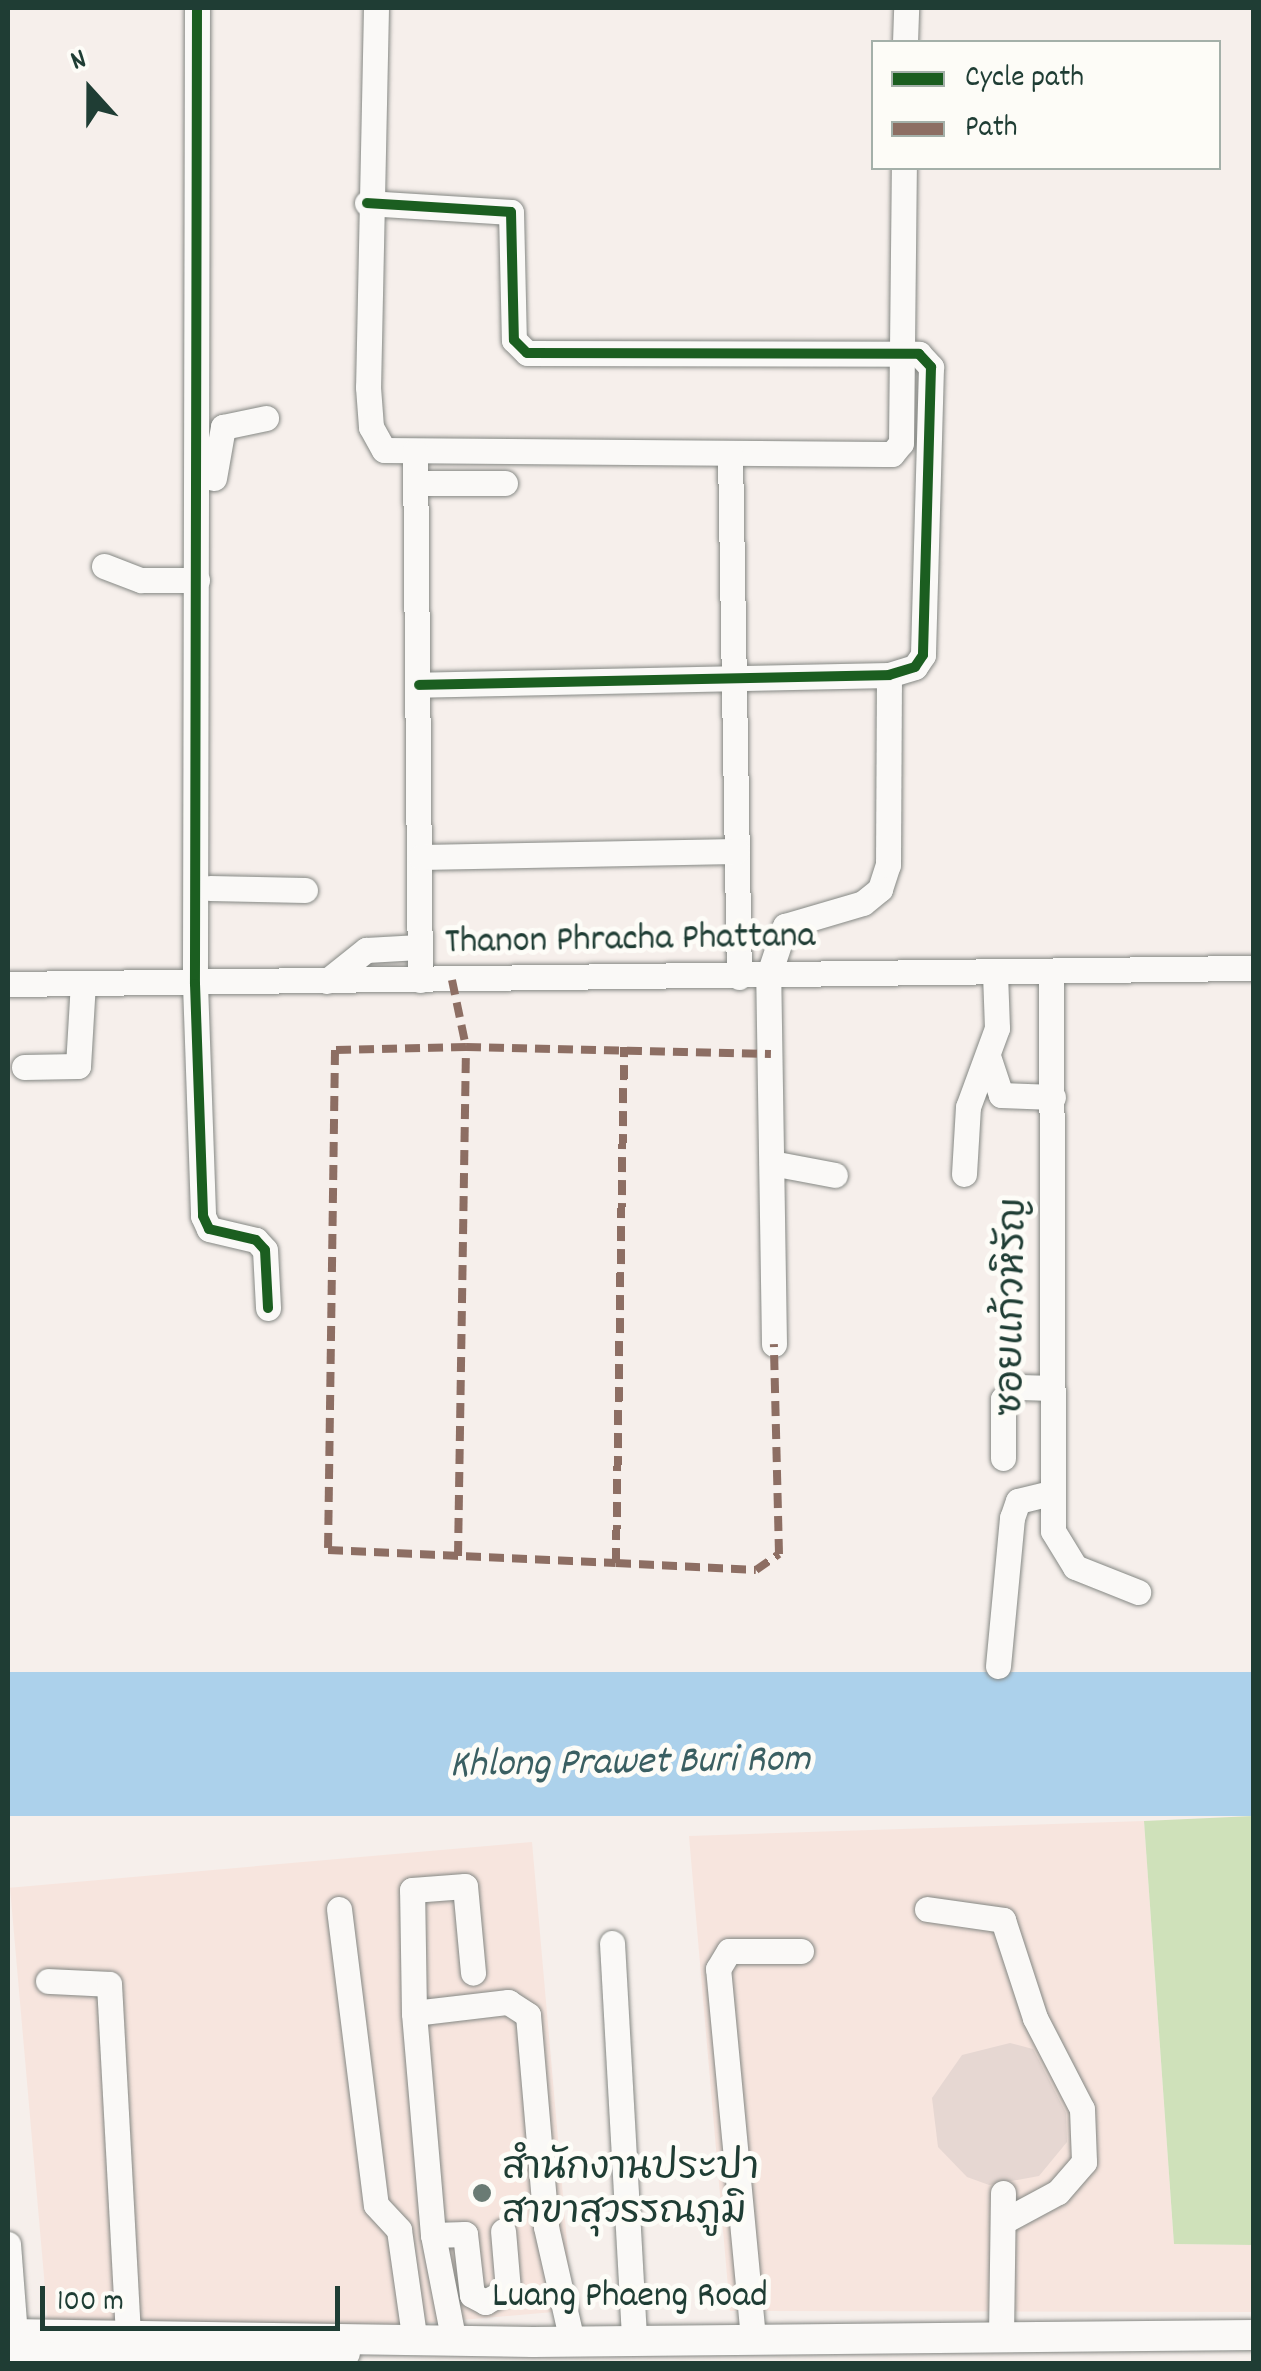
<!DOCTYPE html>
<html>
<head>
<meta charset="utf-8">
<style>
  body { margin:0 }
  #map { position:relative; width:1261px; height:2371px; overflow:hidden; background:#f6efeb; font-family:Dekko,"Playpen Sans Thai",sans-serif }
  div>[style] { position:absolute }
  .built>* { inset:0; background:#f7e5de; transform-origin:0 0 }
  .green>* { inset:0; background:#cfe1ba }
  .water>* { inset:0; background:#acd1eb; transform-origin:0 0 }
  .building>* { inset:0; background:#e6d7d2 }
  .roads { filter:drop-shadow(0 0 2px #858884) drop-shadow(0 0 2px #858884) }
  .minor>* { height:25px; margin:-12.5px; padding:0 12.5px; transform-origin:12.5px; border-radius:12.5px; background:#faf9f7 }
  .major>* { height:30px; margin:-15px; padding:0 15px; transform-origin:15px; border-radius:15px; background:#faf9f7 }
  .quiet>* { height:8px; margin-top:-4px; transform-origin:0; background:repeating-linear-gradient(90deg,#8d6e63 0 15px,transparent 0 23px) }
  .cycleway>* { height:10px; margin:-5px; padding:0 5px; transform-origin:5px; border-radius:5px; background:#1b5e20 }
  .dots>* { width:28px; height:28px; translate:-50% -50%; box-sizing:border-box; border:5px solid #fdfcf7; border-radius:50% }
  span { translate:-50% -50%; white-space:nowrap; text-align:center; line-height:1.15; -webkit-text-stroke:10px #fdfcf7; paint-order:stroke }
  .street-label { font-size:38px; color:#1f3d34 }
  .poi-label { font-size:38px; color:#1f3d34 }
  .left { translate:0 -50%; text-align:left }
  .water-label { font-size:40px; color:#3a5f62; font-style:italic }
  .frame { position:absolute; inset:0; border:10px solid #1f3d34; pointer-events:none }
  .legend { position:absolute; left:871px; top:40px; width:350px; height:130px; box-sizing:border-box; background:#fdfcf7; border:2px solid #a4b0a9; margin:0; padding:12px 18px; list-style:none; font-size:30px; color:#1f3d34 }
  .legend li { display:flex; align-items:center; gap:20px; height:50px }
  .legend b { width:50px; border:2px solid #a4b0a9 }
  .north { position:absolute; left:40px; top:40px; width:100px; height:100px; -webkit-text-stroke:8px #fdfcf7; paint-order:stroke; rotate:339deg; font-size:28px; font-weight:700; line-height:40px; text-align:center; color:#1f3d34 }
  .north::after { content:''; display:block; margin:auto; width:35px; height:45px; background:#1f3d34; clip-path:polygon(50% 0,100% 100%,50% 72%,0 100%) }
  .scale { position:absolute; left:40px; top:2286px; width:300px; height:45px; box-sizing:border-box; border:5px solid #1f3d34; border-top:0; padding-left:12px; font-size:30px; line-height:35px; white-space:nowrap; color:#1f3d34; -webkit-text-stroke:8px #fdfcf7; paint-order:stroke }
</style>
</head>
<body>
<div id="map">
  <div class="built">
    <div style="clip-path:polygon(1144px 1821px,1174px 2244px,1253px 2245px,1253px 2312px,730px 2311px,689px 1836px)"></div>
    <div style="left:532px;top:1842px;width:470px;height:524px;rotate:85deg"></div>
  </div>
  <div class="green">
    <div style="clip-path:polygon(1253px 1816px,1253px 2245px,1174px 2244px,1144px 1821px)"></div>
  </div>
  <div class="water">
    <div style="left:1253px;top:1672px;width:144px;height:1246px;rotate:90deg"></div>
  </div>
  <div class="building">
    <div style="clip-path:polygon(1010px 2043px,1033px 2049px,1066px 2113px,1067px 2142px,1039px 2176px,989px 2185px,967px 2177px,938px 2147px,932px 2098px,962px 2055px)"></div>
  </div>
  <div class="roads">
    <div class="minor">
      <div style="left:197px;top:8px;width:976px;rotate:90.12deg"></div>
      <div style="left:195px;top:984px;width:232px;rotate:88deg"></div>
      <div style="left:203px;top:1216px;width:14px;rotate:65deg"></div>
      <div style="left:209px;top:1229px;width:48px;rotate:13.2deg"></div>
      <div style="left:256px;top:1240px;width:13px;rotate:48deg"></div>
      <div style="left:265px;top:1250px;width:58px;rotate:87deg"></div>
      <div style="left:376px;top:8px;width:379px;rotate:91.2deg"></div>
      <div style="left:368px;top:387px;width:40px;rotate:85.7deg"></div>
      <div style="left:371px;top:427px;width:26px;rotate:61deg"></div>
      <div style="left:384px;top:450px;width:508px;rotate:0.45deg"></div>
      <div style="left:892px;top:454px;width:14px;rotate:-51deg"></div>
      <div style="left:901px;top:443px;width:275px;rotate:-89.4deg"></div>
      <div style="left:905px;top:42px;width:34px;rotate:-88deg"></div>
      <div style="left:367px;top:203px;width:144px;rotate:3.6deg"></div>
      <div style="left:511px;top:212px;width:128px;rotate:88.7deg"></div>
      <div style="left:514px;top:340px;width:18px;rotate:45deg"></div>
      <div style="left:527px;top:353px;width:392px;rotate:0.1deg"></div>
      <div style="left:919px;top:354px;width:18px;rotate:47deg"></div>
      <div style="left:931px;top:367px;width:288px;rotate:91.6deg"></div>
      <div style="left:923px;top:655px;width:14px;rotate:124deg"></div>
      <div style="left:915px;top:667px;width:27px;rotate:163deg"></div>
      <div style="left:889px;top:675px;width:470px;rotate:178.8deg"></div>
      <div style="left:415px;top:451px;width:529px;rotate:89.46deg"></div>
      <div style="left:730px;top:453px;width:524px;rotate:89.02deg"></div>
      <div style="left:214px;top:478px;width:52px;rotate:-80deg"></div>
      <div style="left:223px;top:427px;width:44px;rotate:-11.8deg"></div>
      <div style="left:416px;top:483px;width:89px"></div>
      <div style="left:104px;top:566px;width:40px;rotate:21deg"></div>
      <div style="left:141px;top:580px;width:56px"></div>
      <div style="left:420px;top:857px;width:317px;rotate:-1.1deg"></div>
      <div style="left:210px;top:888px;width:95px;rotate:1.2deg"></div>
      <div style="left:1051px;top:974px;width:557px;rotate:89.79deg"></div>
      <div style="left:1053px;top:1531px;width:42px;rotate:58.6deg"></div>
      <div style="left:1075px;top:1567px;width:68px;rotate:21.6deg"></div>
      <div style="left:327px;top:981px;width:50px;rotate:-38.5deg"></div>
      <div style="left:366px;top:950px;width:53px;rotate:-3.2deg"></div>
      <div style="left:8px;top:984px;width:1246px;rotate:-0.74deg"></div>
      <div style="left:988px;top:1056px;width:41px;rotate:71.6deg"></div>
      <div style="left:1001px;top:1095px;width:52px;rotate:2.2deg"></div>
      <div style="left:24px;top:1067px;width:54px;rotate:-1.1deg"></div>
      <div style="left:78px;top:1066px;width:83px;rotate:-86.6deg"></div>
      <div style="left:772px;top:1163px;width:64px;rotate:10.8deg"></div>
      <div style="left:964px;top:1174px;width:67px;rotate:-86.6deg"></div>
      <div style="left:968px;top:1107px;width:84px;rotate:-69.8deg"></div>
      <div style="left:997px;top:1028px;width:54px;rotate:-92.1deg"></div>
      <div style="left:774px;top:1344px;width:367px;rotate:-90.9deg"></div>
      <div style="left:768px;top:977px;width:54px;rotate:-71.6deg"></div>
      <div style="left:785px;top:926px;width:81px;rotate:-16.4deg"></div>
      <div style="left:863px;top:903px;width:22px;rotate:-39deg"></div>
      <div style="left:880px;top:889px;width:25px;rotate:-72deg"></div>
      <div style="left:888px;top:865px;width:190px;rotate:-89.7deg"></div>
      <div style="left:1003px;top:1458px;width:59px;rotate:-90deg"></div>
      <div style="left:1003px;top:1399px;width:21px;rotate:-35deg"></div>
      <div style="left:1020px;top:1387px;width:32px;rotate:2deg"></div>
      <div style="left:998px;top:1666px;width:149px;rotate:-84.6deg"></div>
      <div style="left:1012px;top:1518px;width:18px;rotate:-71deg"></div>
      <div style="left:1018px;top:1501px;width:33px;rotate:-14deg"></div>
      <div style="left:339px;top:1909px;width:298px;rotate:82.9deg"></div>
      <div style="left:376px;top:2205px;width:34px;rotate:47deg"></div>
      <div style="left:399px;top:2230px;width:106px;rotate:81.9deg"></div>
      <div style="left:927px;top:1909px;width:77px;rotate:8.2deg"></div>
      <div style="left:1003px;top:1920px;width:103px;rotate:71.9deg"></div>
      <div style="left:1035px;top:2018px;width:102px;rotate:62.7deg"></div>
      <div style="left:1082px;top:2109px;width:53px;rotate:87.8deg"></div>
      <div style="left:1084px;top:2162px;width:40px;rotate:131deg"></div>
      <div style="left:1058px;top:2192px;width:57px;rotate:151.6deg"></div>
      <div style="left:612px;top:1943px;width:398px;rotate:86.8deg"></div>
      <div style="left:48px;top:1981px;width:61px;rotate:2.8deg"></div>
      <div style="left:109px;top:1984px;width:351px;rotate:86.9deg"></div>
      <div style="left:414px;top:2013px;width:95px;rotate:-6.7deg"></div>
      <div style="left:508px;top:2002px;width:24px;rotate:33deg"></div>
      <div style="left:528px;top:2015px;width:213px;rotate:85.1deg"></div>
      <div style="left:546px;top:2227px;width:117px;rotate:77.2deg"></div>
      <div style="left:433px;top:2235px;width:32px;rotate:-2deg"></div>
      <div style="left:465px;top:2234px;width:61px;rotate:83.5deg"></div>
      <div style="left:472px;top:2295px;width:15px;rotate:28deg"></div>
      <div style="left:485px;top:2302px;width:26px;rotate:-28deg"></div>
      <div style="left:508px;top:2290px;width:59px;rotate:-94.8deg"></div>
      <div style="left:8px;top:2244px;width:90px;rotate:85.6deg"></div>
      <div style="left:1001px;top:2336px;width:143px;rotate:-89.2deg"></div>
      <div style="left:453px;top:2337px;width:104px;rotate:-101.1deg"></div>
      <div style="left:433px;top:2235px;width:223px;rotate:-94.9deg"></div>
      <div style="left:414px;top:2013px;width:123px;rotate:-90.9deg"></div>
      <div style="left:412px;top:1890px;width:53px;rotate:-4.3deg"></div>
      <div style="left:465px;top:1886px;width:87px;rotate:84.7deg"></div>
      <div style="left:753px;top:2338px;width:371px;rotate:-95.4deg"></div>
      <div style="left:718px;top:1969px;width:21px;rotate:-59deg"></div>
      <div style="left:729px;top:1951px;width:72px"></div>
    </div>
    <div class="major">
      <div style="left:8px;top:2334px;width:525px;rotate:0.87deg"></div>
      <div style="left:533px;top:2342px;width:721px;rotate:-0.56deg"></div>
      <div style="left:8px;top:2358px;width:337px;rotate:-0.9deg"></div>
    </div>
  </div>
  <div class="quiet">
    <div style="left:452px;top:980px;width:68px;rotate:78.2deg"></div>
    <div style="left:466px;top:1047px;width:305px;rotate:1.3deg"></div>
    <div style="left:458px;top:1556px;width:509px;rotate:-89.1deg"></div>
    <div style="left:466px;top:1047px;width:131px;rotate:178.7deg"></div>
    <div style="left:335px;top:1050px;width:500px;rotate:90.8deg"></div>
    <div style="left:328px;top:1550px;width:288px;rotate:2.6deg"></div>
    <div style="left:616px;top:1563px;width:140px;rotate:2.9deg"></div>
    <div style="left:756px;top:1570px;width:28px;rotate:-35deg"></div>
    <div style="left:779px;top:1554px;width:210px;rotate:-91.4deg"></div>
    <div style="left:616px;top:1563px;width:516px;rotate:-89.11deg"></div>
  </div>
  <div class="cycleway">
    <div style="left:197px;top:8px;width:976px;rotate:90.12deg"></div>
    <div style="left:195px;top:984px;width:232px;rotate:88deg"></div>
    <div style="left:203px;top:1216px;width:14px;rotate:65deg"></div>
    <div style="left:209px;top:1229px;width:48px;rotate:13.2deg"></div>
    <div style="left:256px;top:1240px;width:13px;rotate:48deg"></div>
    <div style="left:265px;top:1250px;width:58px;rotate:87deg"></div>
    <div style="left:367px;top:203px;width:144px;rotate:3.6deg"></div>
    <div style="left:511px;top:212px;width:128px;rotate:88.7deg"></div>
    <div style="left:514px;top:340px;width:18px;rotate:45deg"></div>
    <div style="left:527px;top:353px;width:392px;rotate:0.1deg"></div>
    <div style="left:919px;top:354px;width:18px;rotate:47deg"></div>
    <div style="left:931px;top:367px;width:288px;rotate:91.6deg"></div>
    <div style="left:923px;top:655px;width:14px;rotate:124deg"></div>
    <div style="left:915px;top:667px;width:27px;rotate:163deg"></div>
    <div style="left:889px;top:675px;width:470px;rotate:178.8deg"></div>
  </div>
  <div class="dots">
    <div style="left:482px;top:2193px;background:#6a7b74"></div>
  </div>
  <div class="street-label">
    <span style="left:630px;top:941px;rotate:-1deg">Thanon Phracha Phattana</span>
    <span style="left:1015px;top:1307px;rotate:-89deg">ซอยแก้วหิรัญ</span>
    <span style="left:630px;top:2298px">Luang Phaeng Road</span>
  </div>
  <div class="poi-label">
    <span class="left" style="left:502px;top:2193px">สำนักงานประปา<br>สาขาสุวรรณภูมิ</span>
  </div>
  <div class="water-label">
    <span style="left:630px;top:1765px;rotate:-1deg">Khlong Prawet Buri Rom</span>
  </div>
  <div class="frame"></div>
  <ul class="legend">
  <li><b style="height:12px;background:#1b5e20"></b>Cycle path</li>
  <li><b style="height:12px;background:#8d6e63"></b>Path</li>
  </ul>
  <div class="north">N</div>
  <div class="scale">100 m</div>
</div>
</body>
</html>
